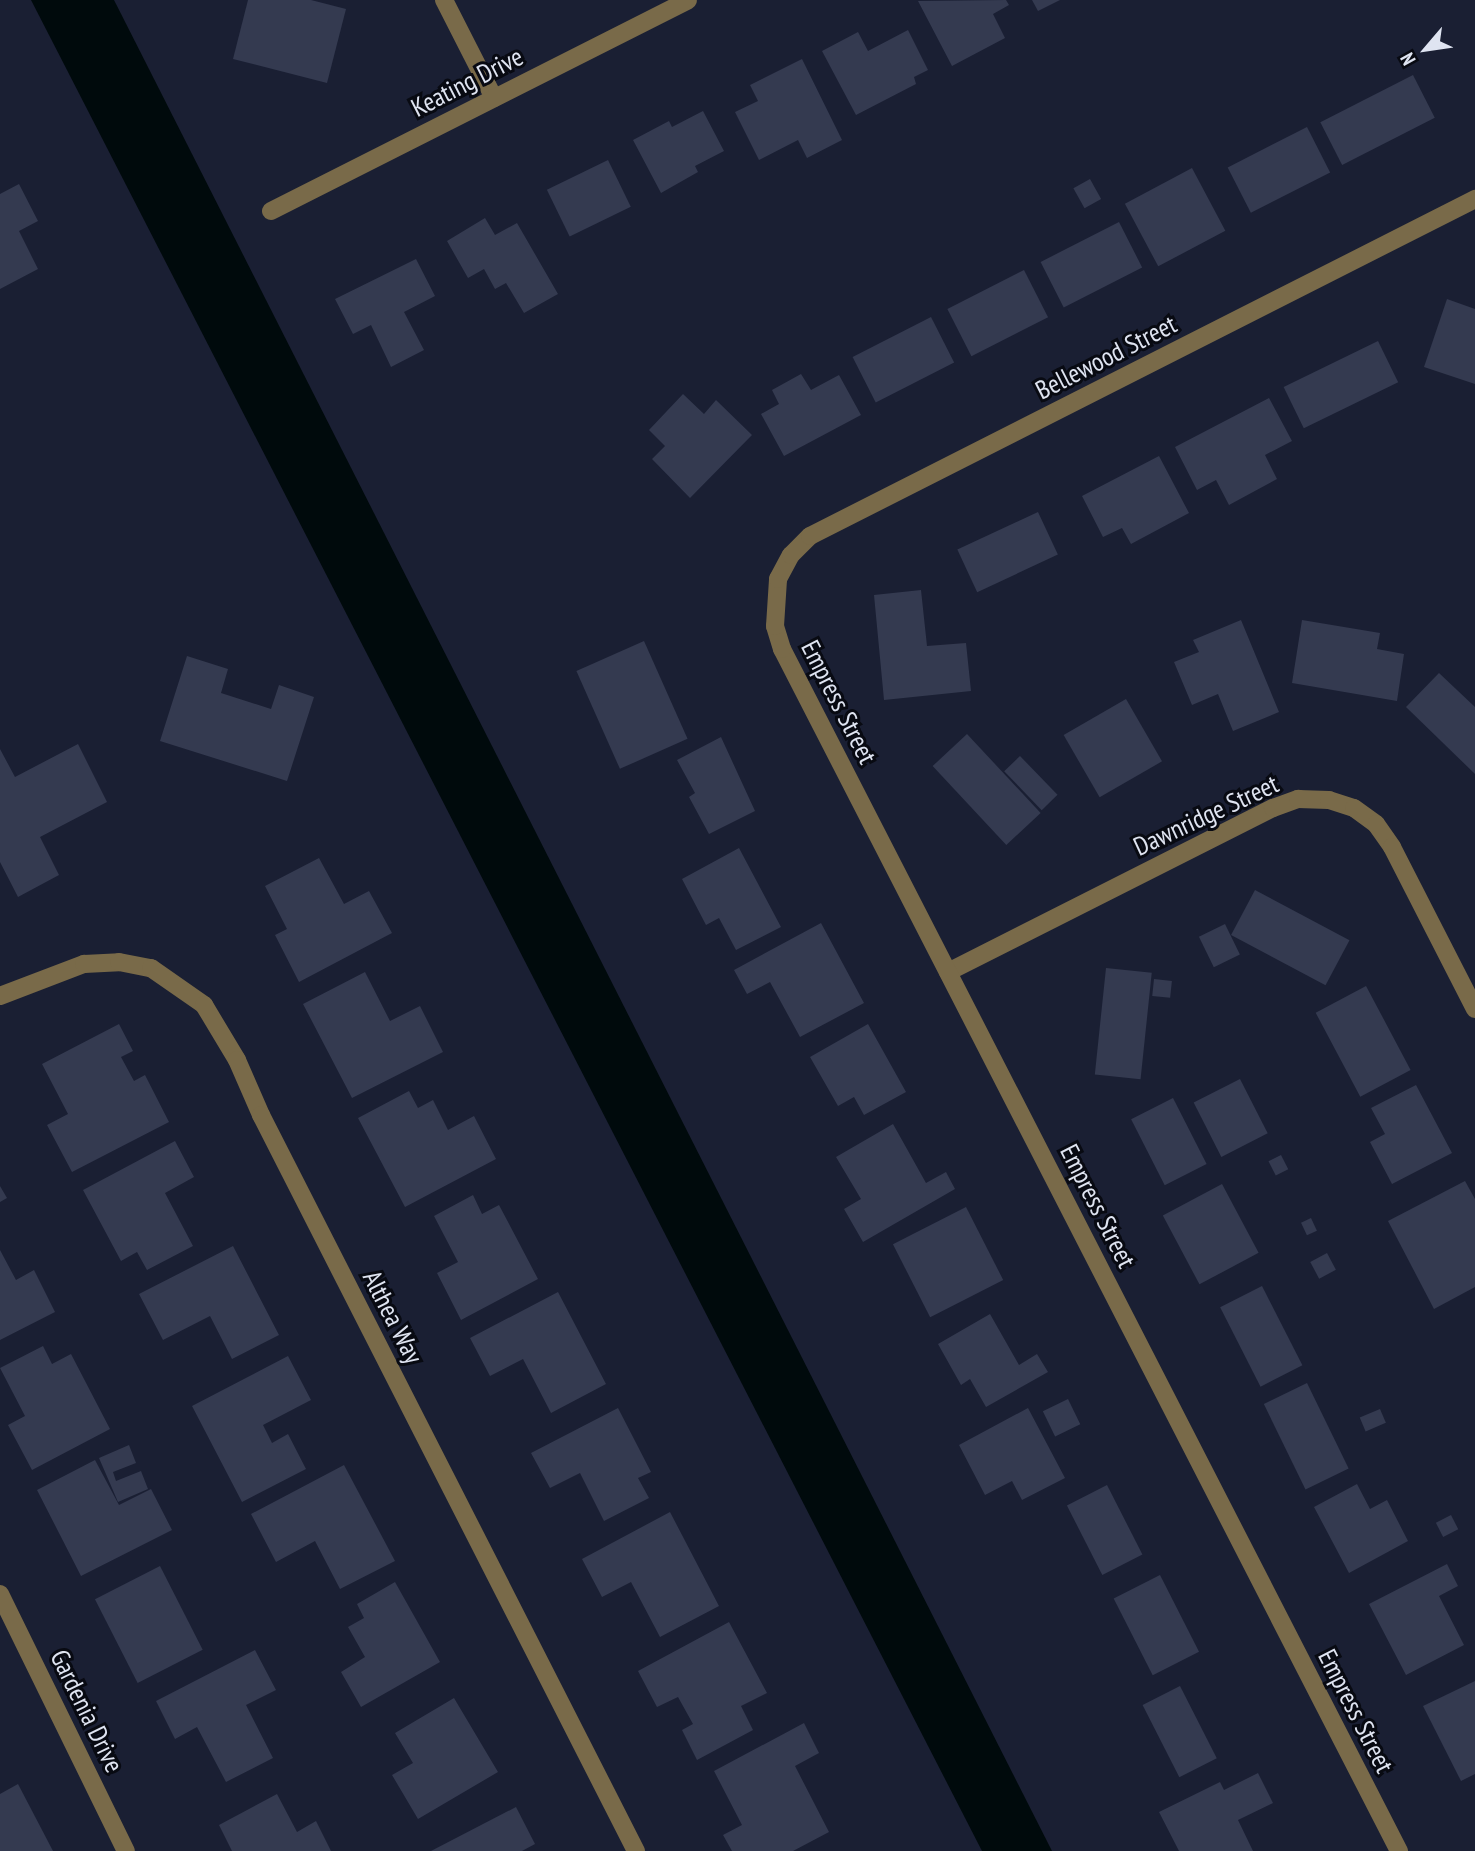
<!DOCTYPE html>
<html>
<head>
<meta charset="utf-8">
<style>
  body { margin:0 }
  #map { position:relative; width:1475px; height:1851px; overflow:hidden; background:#1a1f33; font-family:"PT Sans Narrow",sans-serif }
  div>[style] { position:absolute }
  .water>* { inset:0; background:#000a0c }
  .building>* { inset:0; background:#343a50; transform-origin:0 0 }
  .minor>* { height:18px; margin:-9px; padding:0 9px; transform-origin:9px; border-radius:9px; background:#796a49 }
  span { translate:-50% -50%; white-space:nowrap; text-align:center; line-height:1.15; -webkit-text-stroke:6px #080a12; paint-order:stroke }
  .street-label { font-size:26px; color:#dfe4f1 }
  .north { position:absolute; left:1391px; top:14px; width:70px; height:70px; -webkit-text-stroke:5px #080a12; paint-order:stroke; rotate:241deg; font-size:19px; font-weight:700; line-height:28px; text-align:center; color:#dfe4f1 }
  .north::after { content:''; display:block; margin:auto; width:24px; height:32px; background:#dfe4f1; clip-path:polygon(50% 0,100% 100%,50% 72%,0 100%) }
</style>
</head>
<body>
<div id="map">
  <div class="water">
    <div style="clip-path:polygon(31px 0,114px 0,1052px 1851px,982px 1851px)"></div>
  </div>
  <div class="building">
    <div style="clip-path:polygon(248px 0,311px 0,346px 9px,327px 83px,233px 59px)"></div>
    <div style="clip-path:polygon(1006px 0,1009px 5px,993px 14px,1005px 38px,952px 66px,918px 1px)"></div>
    <div style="clip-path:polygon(1032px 0,1060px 0,1038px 11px)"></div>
    <div style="clip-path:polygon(908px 30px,928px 70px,914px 77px,916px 84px,856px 115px,822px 51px,858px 32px,868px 51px)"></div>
    <div style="clip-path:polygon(802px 59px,842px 140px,807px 158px,798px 140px,759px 160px,735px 112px,758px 101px,750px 85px)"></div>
    <div style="left:1413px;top:75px;width:48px;height:104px;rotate:63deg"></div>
    <div style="clip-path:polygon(703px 111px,724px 151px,695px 166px,698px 172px,661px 193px,633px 140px,669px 121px,672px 127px)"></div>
    <div style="left:1307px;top:127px;width:51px;height:89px;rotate:63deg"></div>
    <div style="left:608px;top:160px;width:52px;height:68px;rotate:64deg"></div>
    <div style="left:1192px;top:168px;width:71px;height:76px;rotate:62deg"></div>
    <div style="left:1090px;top:179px;width:23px;height:19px;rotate:61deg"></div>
    <div style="clip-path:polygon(19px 184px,38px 221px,19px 231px,38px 269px,0 289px,0 194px)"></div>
    <div style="clip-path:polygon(485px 218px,495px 235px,517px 223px,558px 294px,524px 313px,506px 283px,495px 289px,484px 269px,468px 278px,447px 241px)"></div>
    <div style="left:1119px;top:222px;width:51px;height:88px;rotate:63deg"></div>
    <div style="clip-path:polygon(416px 259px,435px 296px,404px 312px,424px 350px,391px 367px,371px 325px,353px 334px,335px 299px)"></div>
    <div style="left:1024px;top:270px;width:53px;height:86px;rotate:63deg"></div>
    <div style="clip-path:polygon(1447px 299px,1475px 309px,1475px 384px,1424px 367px)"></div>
    <div style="left:931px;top:317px;width:51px;height:88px;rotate:63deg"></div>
    <div style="left:1378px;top:341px;width:46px;height:105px;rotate:64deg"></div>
    <div style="clip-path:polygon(801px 374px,811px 390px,839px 375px,861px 415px,784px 456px,761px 414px,779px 404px,772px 390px)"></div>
    <div style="clip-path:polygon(683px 394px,704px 414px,716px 400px,752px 435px,690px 498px,652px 459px,665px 446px,649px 430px)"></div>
    <div style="clip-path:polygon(1269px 398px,1292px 441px,1265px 455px,1277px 479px,1229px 505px,1216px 480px,1197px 490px,1175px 447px)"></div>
    <div style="clip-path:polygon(1159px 456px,1189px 513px,1131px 544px,1122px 528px,1103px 537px,1082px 496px)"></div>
    <div style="left:1038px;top:512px;width:47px;height:89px;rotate:65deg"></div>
    <div style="clip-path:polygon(921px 590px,927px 646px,966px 643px,971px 691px,884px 700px,874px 595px)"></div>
    <div style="clip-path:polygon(1241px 620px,1279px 712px,1233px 731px,1218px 694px,1192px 705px,1174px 662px,1199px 652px,1193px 640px)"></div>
    <div style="clip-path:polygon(1302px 620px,1380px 633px,1377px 649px,1404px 654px,1397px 701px,1292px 683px)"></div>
    <div style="left:644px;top:641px;width:107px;height:74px;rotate:66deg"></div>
    <div style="clip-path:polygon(187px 656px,228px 669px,221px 693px,271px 709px,279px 685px,314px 697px,287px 781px,160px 741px)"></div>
    <div style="clip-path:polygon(1439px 673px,1475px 707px,1475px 774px,1406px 707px)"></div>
    <div style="left:1126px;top:699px;width:72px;height:72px;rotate:60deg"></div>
    <div style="left:967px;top:734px;width:108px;height:47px;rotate:47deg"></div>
    <div style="clip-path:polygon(721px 737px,755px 811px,709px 834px,689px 797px,695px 793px,677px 760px)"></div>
    <div style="clip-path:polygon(78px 744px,107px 802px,40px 837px,59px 875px,18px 897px,0 862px,0 749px,15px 777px)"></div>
    <div style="left:1020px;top:756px;width:54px;height:22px;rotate:46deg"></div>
    <div style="clip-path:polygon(739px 848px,781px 927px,736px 950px,719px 918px,706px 925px,682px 879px)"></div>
    <div style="clip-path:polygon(319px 858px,344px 904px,369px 891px,392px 933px,299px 982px,275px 935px,287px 929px,265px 886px)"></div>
    <div style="left:1255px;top:890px;width:107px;height:51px;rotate:28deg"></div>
    <div style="clip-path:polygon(821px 923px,864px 1003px,800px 1037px,770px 982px,747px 994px,734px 970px)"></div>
    <div style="left:1225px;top:924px;width:34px;height:29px;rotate:64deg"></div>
    <div style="left:1106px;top:968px;width:46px;height:107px;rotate:6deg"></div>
    <div style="clip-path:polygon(365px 972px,390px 1021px,420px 1006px,443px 1052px,352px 1098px,303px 1004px)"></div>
    <div style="left:1154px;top:979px;width:18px;height:17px;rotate:6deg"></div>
    <div style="left:1366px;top:986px;width:95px;height:57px;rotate:62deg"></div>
    <div style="clip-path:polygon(119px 1024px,133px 1051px,121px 1057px,134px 1081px,145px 1075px,169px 1122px,72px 1172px,47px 1125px,68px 1114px,42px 1064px)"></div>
    <div style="clip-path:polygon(868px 1024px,906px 1092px,864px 1115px,854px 1097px,838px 1106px,810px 1057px)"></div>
    <div style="left:1240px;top:1079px;width:61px;height:52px;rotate:63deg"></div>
    <div style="clip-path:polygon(1416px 1085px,1452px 1153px,1392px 1184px,1370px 1142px,1385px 1134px,1371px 1108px)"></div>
    <div style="clip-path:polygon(409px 1091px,418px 1108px,433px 1100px,448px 1130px,474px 1116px,496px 1159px,405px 1207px,358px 1118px)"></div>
    <div style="left:1173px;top:1098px;width:74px;height:47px;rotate:63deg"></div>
    <div style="clip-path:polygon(893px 1124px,926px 1183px,946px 1172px,955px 1189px,863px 1242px,844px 1209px,861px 1199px,836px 1157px)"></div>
    <div style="clip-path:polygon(175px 1141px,194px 1177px,165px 1193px,193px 1246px,147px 1270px,137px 1252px,121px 1261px,83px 1190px)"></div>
    <div style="left:1281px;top:1155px;width:16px;height:14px;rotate:63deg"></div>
    <div style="clip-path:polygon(1465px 1181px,1475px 1199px,1475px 1287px,1434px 1309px,1388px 1221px)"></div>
    <div style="left:1222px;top:1184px;width:78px;height:67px;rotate:62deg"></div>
    <div style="clip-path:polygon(0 1186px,7px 1198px,0 1202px)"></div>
    <div style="clip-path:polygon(473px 1195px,482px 1214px,499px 1205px,538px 1279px,461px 1320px,437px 1273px,458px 1262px,434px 1216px)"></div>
    <div style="left:966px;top:1207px;width:82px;height:82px;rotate:63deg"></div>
    <div style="left:1311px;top:1218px;width:14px;height:11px;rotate:65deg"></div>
    <div style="clip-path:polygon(233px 1246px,279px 1335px,232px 1359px,210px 1316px,163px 1340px,139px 1294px)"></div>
    <div style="clip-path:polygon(0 1250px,16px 1280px,34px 1270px,55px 1312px,0 1340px)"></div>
    <div style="left:1327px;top:1253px;width:19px;height:19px;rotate:62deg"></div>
    <div style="left:1262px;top:1286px;width:89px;height:47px;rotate:63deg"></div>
    <div style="clip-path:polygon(558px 1292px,606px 1384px,551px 1413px,523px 1359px,490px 1376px,470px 1338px)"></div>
    <div style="clip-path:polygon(990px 1314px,1019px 1365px,1037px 1354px,1048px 1372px,986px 1407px,970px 1379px,961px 1385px,938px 1344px)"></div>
    <div style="clip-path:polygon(43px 1346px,52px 1364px,71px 1354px,110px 1429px,32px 1470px,8px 1425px,25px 1416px,0 1368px)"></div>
    <div style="clip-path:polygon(288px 1356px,311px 1400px,263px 1425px,272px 1443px,288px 1434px,306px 1469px,242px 1502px,192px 1406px)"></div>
    <div style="left:1307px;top:1383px;width:95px;height:48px;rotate:64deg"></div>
    <div style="left:1068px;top:1399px;width:28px;height:28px;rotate:64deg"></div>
    <div style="clip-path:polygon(618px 1408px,651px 1472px,638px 1478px,649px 1498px,604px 1521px,580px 1473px,550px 1488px,531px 1453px)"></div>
    <div style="clip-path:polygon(1028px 1408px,1065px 1478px,1022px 1500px,1012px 1481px,985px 1495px,959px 1445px)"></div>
    <div style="left:1380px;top:1409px;width:15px;height:22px;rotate:67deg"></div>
    <div style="clip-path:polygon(129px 1445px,136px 1463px,113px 1472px,116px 1481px,141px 1471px,148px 1489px,118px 1502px,99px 1458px)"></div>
    <div style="clip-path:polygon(95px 1460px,119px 1505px,151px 1489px,172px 1530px,81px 1576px,37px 1490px)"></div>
    <div style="clip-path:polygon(344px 1465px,395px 1561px,340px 1589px,315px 1541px,276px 1562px,251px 1514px)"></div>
    <div style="clip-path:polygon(1357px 1484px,1370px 1509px,1387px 1500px,1408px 1541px,1349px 1573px,1314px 1507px)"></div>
    <div style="left:1107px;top:1485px;width:78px;height:45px;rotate:63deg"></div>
    <div style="clip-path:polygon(670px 1512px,719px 1606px,660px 1637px,631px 1582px,602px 1597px,582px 1559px)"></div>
    <div style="left:1451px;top:1515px;width:16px;height:17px;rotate:63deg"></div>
    <div style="clip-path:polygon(1447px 1564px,1458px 1586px,1439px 1596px,1464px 1645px,1406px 1675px,1369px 1604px)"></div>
    <div style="left:160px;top:1566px;width:94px;height:73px;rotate:63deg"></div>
    <div style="left:1160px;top:1575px;width:86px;height:52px;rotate:63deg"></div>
    <div style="clip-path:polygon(395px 1582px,440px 1662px,361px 1707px,341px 1672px,365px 1657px,348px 1627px,364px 1618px,357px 1604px)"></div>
    <div style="clip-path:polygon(729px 1622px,767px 1693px,741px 1706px,753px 1730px,697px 1760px,682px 1730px,693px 1724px,678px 1697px,657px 1707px,638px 1671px)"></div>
    <div style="clip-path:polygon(255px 1650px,276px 1690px,246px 1705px,273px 1758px,226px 1782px,197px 1727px,175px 1739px,156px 1701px)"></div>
    <div style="clip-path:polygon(1475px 1681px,1475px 1774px,1461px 1781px,1423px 1706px)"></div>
    <div style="left:1180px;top:1686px;width:81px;height:42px;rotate:63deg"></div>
    <div style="clip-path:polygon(454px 1698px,498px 1772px,418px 1819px,392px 1775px,413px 1763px,395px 1733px)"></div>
    <div style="clip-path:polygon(804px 1723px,819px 1753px,795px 1766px,829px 1832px,793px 1851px,732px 1851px,723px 1835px,742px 1825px,714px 1771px)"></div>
    <div style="clip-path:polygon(1258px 1773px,1273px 1803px,1238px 1820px,1253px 1851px,1179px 1851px,1159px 1812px,1220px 1782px,1224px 1790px)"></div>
    <div style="clip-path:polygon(18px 1784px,53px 1851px,0 1851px,0 1794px)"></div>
    <div style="clip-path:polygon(277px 1794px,297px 1832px,316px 1821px,331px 1851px,232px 1851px,219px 1825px)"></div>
    <div style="clip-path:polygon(516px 1807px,535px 1844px,522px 1851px,431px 1851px)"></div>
  </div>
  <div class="minor">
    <div style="left:444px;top:0;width:110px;rotate:63deg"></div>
    <div style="left:271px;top:211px;width:467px;rotate:-26.8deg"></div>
    <div style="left:948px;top:972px;width:364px;rotate:-26.8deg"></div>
    <div style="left:1273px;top:808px;width:27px;rotate:-20deg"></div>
    <div style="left:1298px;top:799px;width:31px;rotate:2deg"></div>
    <div style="left:1329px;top:800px;width:26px;rotate:18deg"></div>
    <div style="left:1354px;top:808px;width:27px;rotate:36deg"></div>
    <div style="left:1376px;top:824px;width:28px;rotate:55deg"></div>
    <div style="left:1392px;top:847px;width:182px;rotate:62.9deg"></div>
    <div style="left:0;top:996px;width:90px;rotate:-20.9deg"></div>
    <div style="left:84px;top:964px;width:35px;rotate:-3deg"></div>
    <div style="left:119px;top:962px;width:33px;rotate:11deg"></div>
    <div style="left:151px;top:968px;width:65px;rotate:34.9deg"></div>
    <div style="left:204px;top:1005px;width:64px;rotate:59deg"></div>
    <div style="left:237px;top:1060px;width:60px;rotate:66.4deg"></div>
    <div style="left:261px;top:1115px;width:826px;rotate:63deg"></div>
    <div style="left:0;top:1594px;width:286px;rotate:63.9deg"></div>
    <div style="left:1399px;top:1851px;width:1351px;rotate:-117.17deg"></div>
    <div style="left:782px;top:649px;width:24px;rotate:-107deg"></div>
    <div style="left:775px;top:626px;width:47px;rotate:-86.3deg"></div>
    <div style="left:778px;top:579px;width:27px;rotate:-62deg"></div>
    <div style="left:791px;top:555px;width:27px;rotate:-45deg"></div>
    <div style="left:810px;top:536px;width:746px;rotate:-26.87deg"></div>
  </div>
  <div class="street-label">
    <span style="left:467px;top:82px;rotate:-27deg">Keating Drive</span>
    <span style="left:1106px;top:357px;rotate:-27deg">Bellewood Street</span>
    <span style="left:839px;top:702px;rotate:63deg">Empress Street</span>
    <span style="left:1206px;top:815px;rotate:-25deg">Dawnridge Street</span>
    <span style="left:1098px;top:1206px;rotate:63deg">Empress Street</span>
    <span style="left:393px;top:1317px;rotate:63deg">Althea Way</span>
    <span style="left:87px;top:1711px;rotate:64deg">Gardenia Drive</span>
    <span style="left:1356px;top:1711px;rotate:63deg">Empress Street</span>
  </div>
  <div class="north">N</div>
</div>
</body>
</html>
